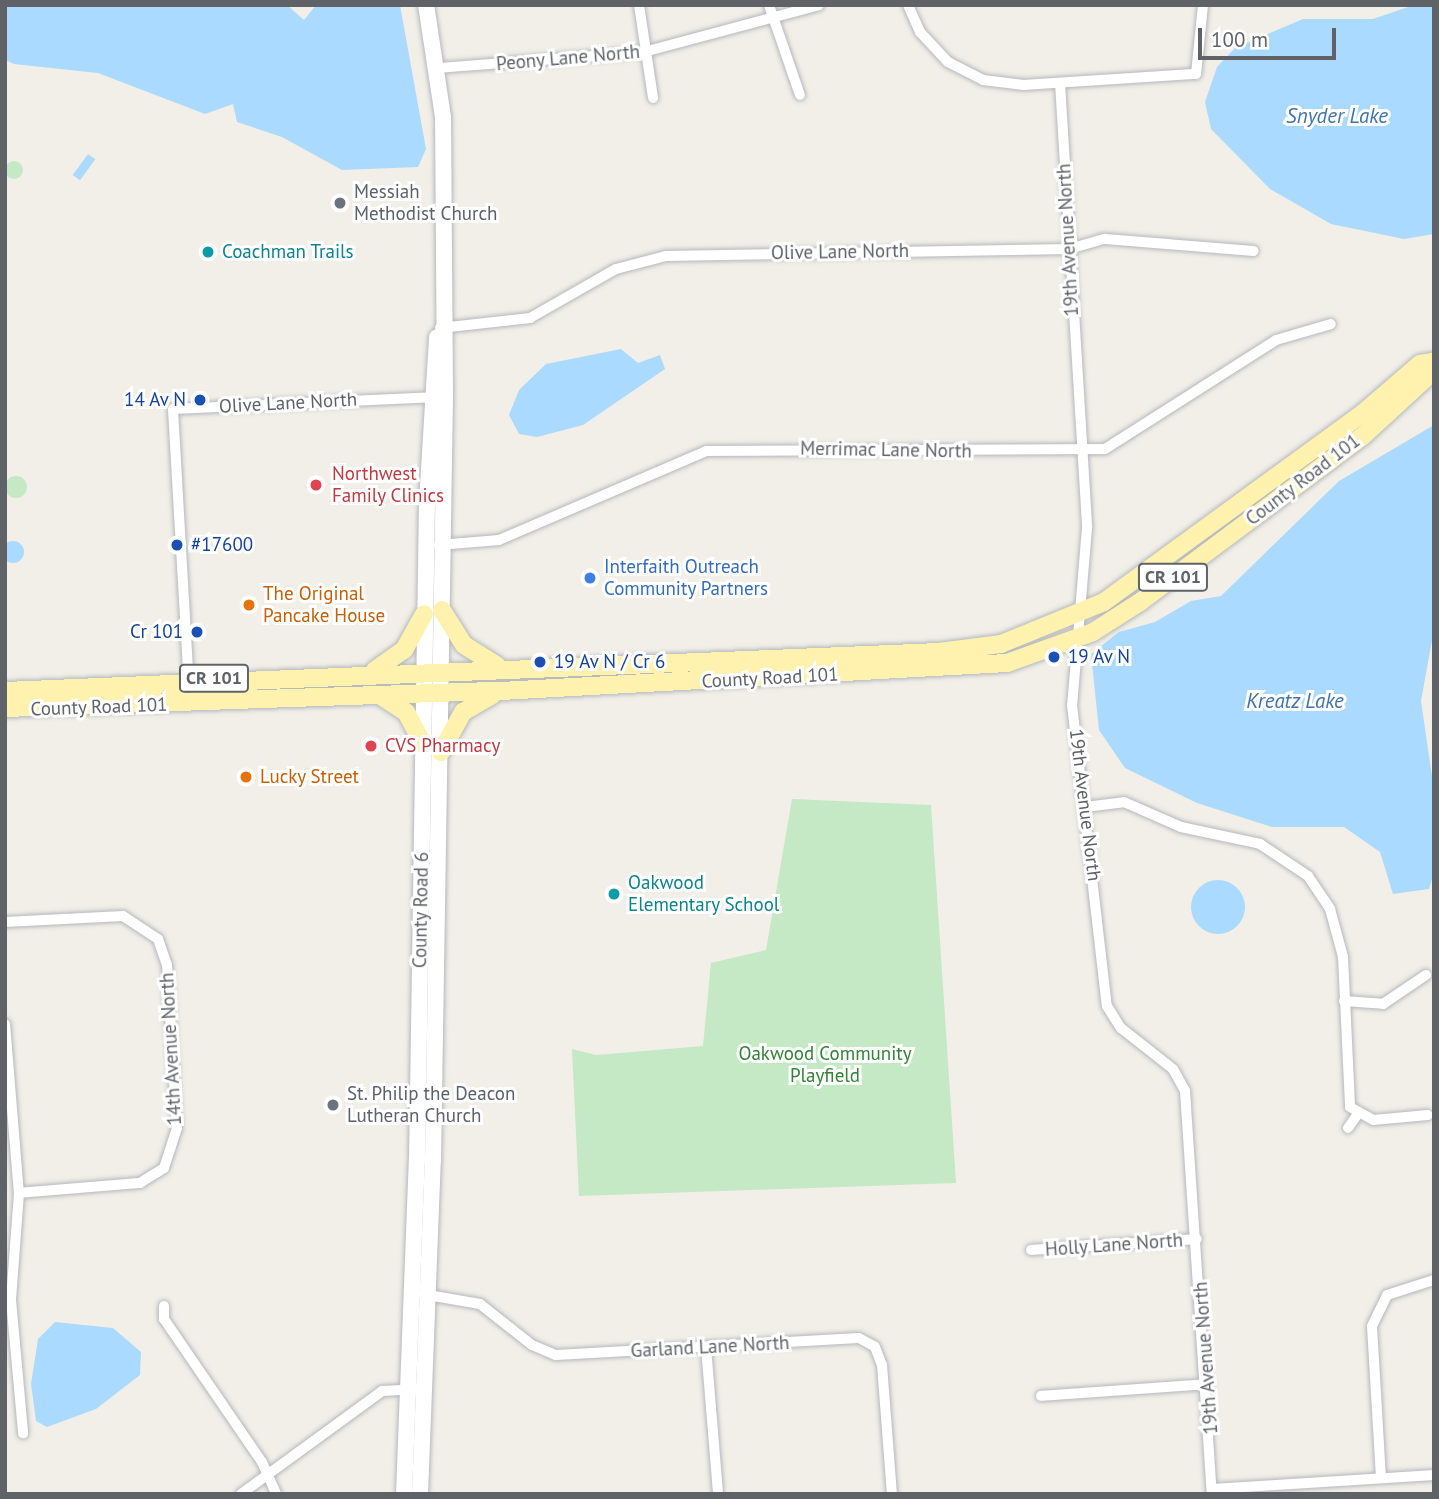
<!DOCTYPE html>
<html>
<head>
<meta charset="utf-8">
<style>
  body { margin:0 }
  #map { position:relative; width:1439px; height:1499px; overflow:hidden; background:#f1efe8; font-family:"PT Sans",sans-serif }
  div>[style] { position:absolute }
  .green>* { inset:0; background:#c5e8c5 }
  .round { border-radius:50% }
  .water>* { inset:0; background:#aadaff; transform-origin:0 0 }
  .roads { filter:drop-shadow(0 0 2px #b5b8bc) drop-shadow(0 0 2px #b5b8bc) }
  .minor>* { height:10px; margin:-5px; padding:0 5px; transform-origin:5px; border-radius:5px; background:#fff }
  .secondary>* { height:16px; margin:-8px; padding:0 8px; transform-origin:8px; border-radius:8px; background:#fff }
  .primary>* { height:18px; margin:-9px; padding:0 9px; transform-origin:9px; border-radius:9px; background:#fff2af }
  .dots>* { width:19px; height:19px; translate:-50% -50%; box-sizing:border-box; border:4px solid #fff; border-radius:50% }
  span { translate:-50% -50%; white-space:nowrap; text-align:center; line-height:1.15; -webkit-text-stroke:6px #fff; paint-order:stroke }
  .shield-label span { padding:2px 5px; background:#fff; border:2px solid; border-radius:5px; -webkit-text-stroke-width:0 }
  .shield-label { font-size:18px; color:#5f6368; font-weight:700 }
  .street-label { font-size:19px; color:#5f6368 }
  .worship-label { font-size:19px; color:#5b616d }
  .left { translate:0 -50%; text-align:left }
  .culture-label { font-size:19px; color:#0d838f }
  .transit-label { font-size:19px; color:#164399 }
  .right { translate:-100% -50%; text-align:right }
  .health-label { font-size:19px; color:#be3a42 }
  .shop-label { font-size:19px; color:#366cbe }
  .food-label { font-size:19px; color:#c56008 }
  .park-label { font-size:19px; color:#348238 }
  .water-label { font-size:21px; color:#4174aa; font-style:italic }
  .frame { position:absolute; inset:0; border:7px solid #5f6368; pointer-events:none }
  .scale { position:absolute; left:1198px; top:28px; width:138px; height:32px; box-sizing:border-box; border:4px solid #5f6368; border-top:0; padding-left:9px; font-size:21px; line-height:24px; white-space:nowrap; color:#5f6368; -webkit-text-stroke:5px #fff; paint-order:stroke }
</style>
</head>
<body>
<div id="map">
  <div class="green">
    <div class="round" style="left:5px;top:161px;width:18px;height:18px"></div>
    <div class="round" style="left:5px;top:476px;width:22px;height:22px"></div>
    <div style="clip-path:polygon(792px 799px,931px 805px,956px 1183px,579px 1196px,572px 1049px,596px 1055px,703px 1046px,711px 963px,766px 950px)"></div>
  </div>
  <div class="water">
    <div style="clip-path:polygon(5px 5px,287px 5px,304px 20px,316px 5px,400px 5px,426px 149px,418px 167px,342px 170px,282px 137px,237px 122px,233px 104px,205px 114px,98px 73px,14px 64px,5px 60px)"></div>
    <div style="clip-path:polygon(1414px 5px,1434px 5px,1434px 234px,1404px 239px,1331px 224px,1270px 189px,1211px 129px,1205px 102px,1217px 67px,1235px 48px,1303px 19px,1373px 19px)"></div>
    <div style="left:88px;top:154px;width:9px;height:26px;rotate:36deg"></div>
    <div style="clip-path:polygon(621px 349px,638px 363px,660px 355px,665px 369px,583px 425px,537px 437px,519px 434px,509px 415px,519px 390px,546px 364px)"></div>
    <div style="clip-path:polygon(1434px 425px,1434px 629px,1421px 701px,1434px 790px,1434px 872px,1429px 889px,1393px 894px,1380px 852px,1344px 827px,1272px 827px,1197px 803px,1125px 768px,1099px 730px,1091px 654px,1119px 632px,1155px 622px,1191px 601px,1221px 596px,1339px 481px)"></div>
    <div class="round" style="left:2px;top:541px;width:22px;height:22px"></div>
    <div class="round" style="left:1191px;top:880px;width:54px;height:54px"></div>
    <div style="clip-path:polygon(55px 1322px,113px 1328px,141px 1352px,140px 1375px,96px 1409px,47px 1427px,36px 1421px,31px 1384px,38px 1339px)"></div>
  </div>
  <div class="roads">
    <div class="minor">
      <div style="left:639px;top:5px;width:94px;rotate:81.4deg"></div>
      <div style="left:769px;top:5px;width:95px;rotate:71deg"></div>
      <div style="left:908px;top:5px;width:30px;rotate:66deg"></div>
      <div style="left:920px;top:32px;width:41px;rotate:47deg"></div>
      <div style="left:948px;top:62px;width:39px;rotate:27deg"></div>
      <div style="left:983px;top:80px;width:41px;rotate:7deg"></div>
      <div style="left:1024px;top:85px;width:172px;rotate:-3.7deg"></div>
      <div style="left:1196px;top:74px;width:69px;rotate:-84.2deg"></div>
      <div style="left:438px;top:68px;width:207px;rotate:-4.4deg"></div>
      <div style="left:644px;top:52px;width:181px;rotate:-15deg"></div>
      <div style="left:1060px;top:83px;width:446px;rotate:86.5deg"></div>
      <div style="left:1087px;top:528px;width:178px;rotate:94.8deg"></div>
      <div style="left:1072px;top:705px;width:303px;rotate:83.4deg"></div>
      <div style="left:1107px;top:1006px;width:26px;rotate:58deg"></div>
      <div style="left:1121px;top:1028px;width:66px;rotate:38.3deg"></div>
      <div style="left:1173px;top:1069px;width:25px;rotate:61deg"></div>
      <div style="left:1185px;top:1091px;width:404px;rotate:86.2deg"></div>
      <div style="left:440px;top:328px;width:91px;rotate:-6.3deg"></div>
      <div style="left:530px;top:318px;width:99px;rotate:-29.7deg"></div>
      <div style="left:616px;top:269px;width:52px;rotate:-14.6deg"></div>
      <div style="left:666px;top:256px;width:403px;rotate:-1deg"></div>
      <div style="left:1069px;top:249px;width:37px;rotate:-16deg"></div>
      <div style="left:1105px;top:239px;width:149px;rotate:4.6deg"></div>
      <div style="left:439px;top:545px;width:60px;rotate:-4.8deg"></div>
      <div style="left:499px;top:540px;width:226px;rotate:-23.2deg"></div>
      <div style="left:707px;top:451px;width:398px;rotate:-0.3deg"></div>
      <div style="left:1105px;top:449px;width:203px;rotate:-32.5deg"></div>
      <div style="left:1276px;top:340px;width:57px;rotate:-16.2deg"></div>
      <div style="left:189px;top:687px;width:278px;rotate:-93.3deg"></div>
      <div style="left:173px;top:409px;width:265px;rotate:-2.6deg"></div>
      <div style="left:1085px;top:807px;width:39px;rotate:-7deg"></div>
      <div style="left:1124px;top:802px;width:62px;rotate:23.7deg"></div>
      <div style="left:1181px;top:827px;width:81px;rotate:12.1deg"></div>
      <div style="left:1260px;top:844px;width:58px;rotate:33.7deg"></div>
      <div style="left:1308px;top:876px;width:40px;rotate:56deg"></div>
      <div style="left:1330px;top:909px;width:50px;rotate:74.8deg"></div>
      <div style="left:1343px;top:957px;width:150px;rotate:87.3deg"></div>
      <div style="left:1350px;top:1107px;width:26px;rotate:29deg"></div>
      <div style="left:1373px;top:1120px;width:55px;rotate:-5.2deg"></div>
      <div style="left:5px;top:922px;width:118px;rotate:-2.9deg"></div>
      <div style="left:123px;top:916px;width:42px;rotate:33.3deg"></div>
      <div style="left:158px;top:939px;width:28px;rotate:71deg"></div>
      <div style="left:167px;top:965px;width:163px;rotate:86.5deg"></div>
      <div style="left:177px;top:1128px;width:42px;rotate:108deg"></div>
      <div style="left:164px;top:1168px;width:28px;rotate:148deg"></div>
      <div style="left:140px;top:1183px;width:121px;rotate:175.3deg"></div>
      <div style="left:1344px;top:1001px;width:39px;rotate:4deg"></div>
      <div style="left:1383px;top:1004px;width:52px;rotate:-34deg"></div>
      <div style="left:5px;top:1024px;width:170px;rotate:85.3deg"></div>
      <div style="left:19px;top:1193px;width:107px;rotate:94.3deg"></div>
      <div style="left:11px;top:1300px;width:134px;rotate:84.8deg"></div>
      <div style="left:1348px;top:1128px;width:16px;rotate:-55deg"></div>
      <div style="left:1031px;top:1250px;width:166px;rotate:-3.8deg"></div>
      <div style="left:422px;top:1294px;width:59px;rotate:9.8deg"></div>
      <div style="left:480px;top:1304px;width:66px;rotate:38.3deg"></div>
      <div style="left:532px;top:1345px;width:26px;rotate:23deg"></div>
      <div style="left:556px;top:1355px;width:303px;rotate:-3.2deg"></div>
      <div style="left:859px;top:1338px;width:18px;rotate:29deg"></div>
      <div style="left:875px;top:1347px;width:19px;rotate:69deg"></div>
      <div style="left:882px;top:1365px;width:129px;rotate:85.6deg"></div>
      <div style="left:164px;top:1306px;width:13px;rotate:90deg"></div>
      <div style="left:164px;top:1319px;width:173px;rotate:55.6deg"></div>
      <div style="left:262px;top:1462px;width:35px;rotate:66deg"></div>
      <div style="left:706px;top:1347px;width:147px;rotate:85.3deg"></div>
      <div style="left:1041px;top:1396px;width:167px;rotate:-4.1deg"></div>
      <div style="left:1381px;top:1478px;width:152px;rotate:-93.4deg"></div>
      <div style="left:1372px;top:1326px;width:34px;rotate:-64deg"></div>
      <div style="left:1387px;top:1295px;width:49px;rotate:-17.7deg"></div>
      <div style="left:1213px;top:1489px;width:221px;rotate:-3.6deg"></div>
      <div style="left:241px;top:1494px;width:175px;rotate:-36.1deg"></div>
      <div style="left:382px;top:1391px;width:33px;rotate:-3deg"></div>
    </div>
    <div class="secondary">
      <div style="left:404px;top:1494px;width:333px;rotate:-87.8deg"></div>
      <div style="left:417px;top:1161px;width:659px;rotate:-89.13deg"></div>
      <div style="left:427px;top:502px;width:165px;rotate:-86.5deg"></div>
      <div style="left:420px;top:1494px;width:333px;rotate:-87.8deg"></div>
      <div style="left:433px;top:1161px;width:764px;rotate:-89.1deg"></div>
      <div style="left:445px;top:397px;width:280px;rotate:-90.4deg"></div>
      <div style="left:443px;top:117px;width:113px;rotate:-98.6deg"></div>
    </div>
    <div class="primary">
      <div style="left:442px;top:610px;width:41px;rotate:57.8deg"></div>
      <div style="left:464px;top:645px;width:39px;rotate:32deg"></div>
      <div style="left:375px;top:670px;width:35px;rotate:-35deg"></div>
      <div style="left:404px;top:650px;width:41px;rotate:-60.9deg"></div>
      <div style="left:5px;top:691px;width:935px;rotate:-2.39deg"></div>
      <div style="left:939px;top:652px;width:63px;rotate:-7.4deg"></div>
      <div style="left:1001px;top:644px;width:111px;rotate:-22.2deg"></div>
      <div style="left:1104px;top:602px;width:321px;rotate:-36.1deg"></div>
      <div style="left:1363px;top:413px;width:75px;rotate:-40.7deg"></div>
      <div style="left:1420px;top:364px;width:13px;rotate:-9deg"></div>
      <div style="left:381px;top:696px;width:30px;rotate:33deg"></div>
      <div style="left:406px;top:712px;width:36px;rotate:62deg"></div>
      <div style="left:5px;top:708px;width:496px;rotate:-2deg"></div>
      <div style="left:501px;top:691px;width:507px;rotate:-3.17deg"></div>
      <div style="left:1007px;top:663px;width:91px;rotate:-19.8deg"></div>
      <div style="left:1093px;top:632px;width:56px;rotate:-32.6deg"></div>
      <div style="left:1140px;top:602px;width:278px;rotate:-36.7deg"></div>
      <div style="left:1363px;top:436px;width:88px;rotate:-42.7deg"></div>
      <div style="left:1428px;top:376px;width:16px;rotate:-68deg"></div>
      <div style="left:441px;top:752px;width:46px;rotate:-61.2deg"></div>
      <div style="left:463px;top:712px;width:34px;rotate:-30deg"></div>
    </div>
  </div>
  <div class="dots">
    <div style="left:340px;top:203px;background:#6b7280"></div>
    <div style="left:208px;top:252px;background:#0f9aa8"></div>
    <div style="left:200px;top:400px;background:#1a4fb4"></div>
    <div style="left:316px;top:485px;background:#e0444e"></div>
    <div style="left:177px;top:545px;background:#1a4fb4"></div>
    <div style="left:590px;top:578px;background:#3f7fe0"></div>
    <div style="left:249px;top:605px;background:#e8710a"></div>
    <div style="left:197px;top:632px;background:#1a4fb4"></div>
    <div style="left:1054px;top:657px;background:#1a4fb4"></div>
    <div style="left:540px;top:662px;background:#1a4fb4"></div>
    <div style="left:371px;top:746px;background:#e0444e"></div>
    <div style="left:246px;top:777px;background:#e8710a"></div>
    <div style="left:614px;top:894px;background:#0f9aa8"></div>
    <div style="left:333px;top:1105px;background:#6b7280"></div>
  </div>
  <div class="shield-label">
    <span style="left:1173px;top:577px">CR 101</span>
    <span style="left:214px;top:678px">CR 101</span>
  </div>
  <div class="street-label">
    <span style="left:568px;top:58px;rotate:-5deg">Peony Lane North</span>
    <span style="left:1068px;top:240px;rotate:-93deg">19th Avenue North</span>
    <span style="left:840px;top:252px;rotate:-1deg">Olive Lane North</span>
    <span style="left:288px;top:403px;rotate:-3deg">Olive Lane North</span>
    <span style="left:886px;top:450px;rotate:1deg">Merrimac Lane North</span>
    <span style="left:1303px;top:480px;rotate:-37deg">County Road 101</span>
    <span style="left:770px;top:678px;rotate:-3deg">County Road 101</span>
    <span style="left:99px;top:707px;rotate:-2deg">County Road 101</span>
    <span style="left:1085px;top:805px;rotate:83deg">19th Avenue North</span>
    <span style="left:421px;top:910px;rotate:-89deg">County Road 6</span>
    <span style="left:171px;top:1049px;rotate:-93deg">14th Avenue North</span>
    <span style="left:1114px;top:1245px;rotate:-4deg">Holly Lane North</span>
    <span style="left:710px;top:1347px;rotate:-3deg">Garland Lane North</span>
    <span style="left:1206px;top:1358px;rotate:-94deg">19th Avenue North</span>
  </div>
  <div class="worship-label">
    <span class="left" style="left:354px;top:203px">Messiah<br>Methodist Church</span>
    <span class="left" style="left:347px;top:1105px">St. Philip the Deacon<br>Lutheran Church</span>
  </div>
  <div class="culture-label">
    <span class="left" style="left:222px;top:252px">Coachman Trails</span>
    <span class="left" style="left:628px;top:894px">Oakwood<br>Elementary School</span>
  </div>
  <div class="transit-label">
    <span class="right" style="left:186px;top:400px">14 Av N</span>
    <span class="left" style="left:191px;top:545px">#17600</span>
    <span class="right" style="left:183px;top:632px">Cr 101</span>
    <span class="left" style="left:1068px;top:657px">19 Av N</span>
    <span class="left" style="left:554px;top:662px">19 Av N / Cr 6</span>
  </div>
  <div class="health-label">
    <span class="left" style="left:332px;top:485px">Northwest<br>Family Clinics</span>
    <span class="left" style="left:385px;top:746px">CVS Pharmacy</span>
  </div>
  <div class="shop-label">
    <span class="left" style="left:604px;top:578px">Interfaith Outreach<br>Community Partners</span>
  </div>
  <div class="food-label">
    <span class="left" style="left:263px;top:605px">The Original<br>Pancake House</span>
    <span class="left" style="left:260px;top:777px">Lucky Street</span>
  </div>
  <div class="park-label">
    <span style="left:825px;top:1065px">Oakwood Community<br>Playfield</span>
  </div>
  <div class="water-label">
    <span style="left:1337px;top:116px">Snyder Lake</span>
    <span style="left:1295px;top:701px">Kreatz Lake</span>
  </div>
  <div class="frame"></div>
  <div class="scale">100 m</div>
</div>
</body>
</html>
